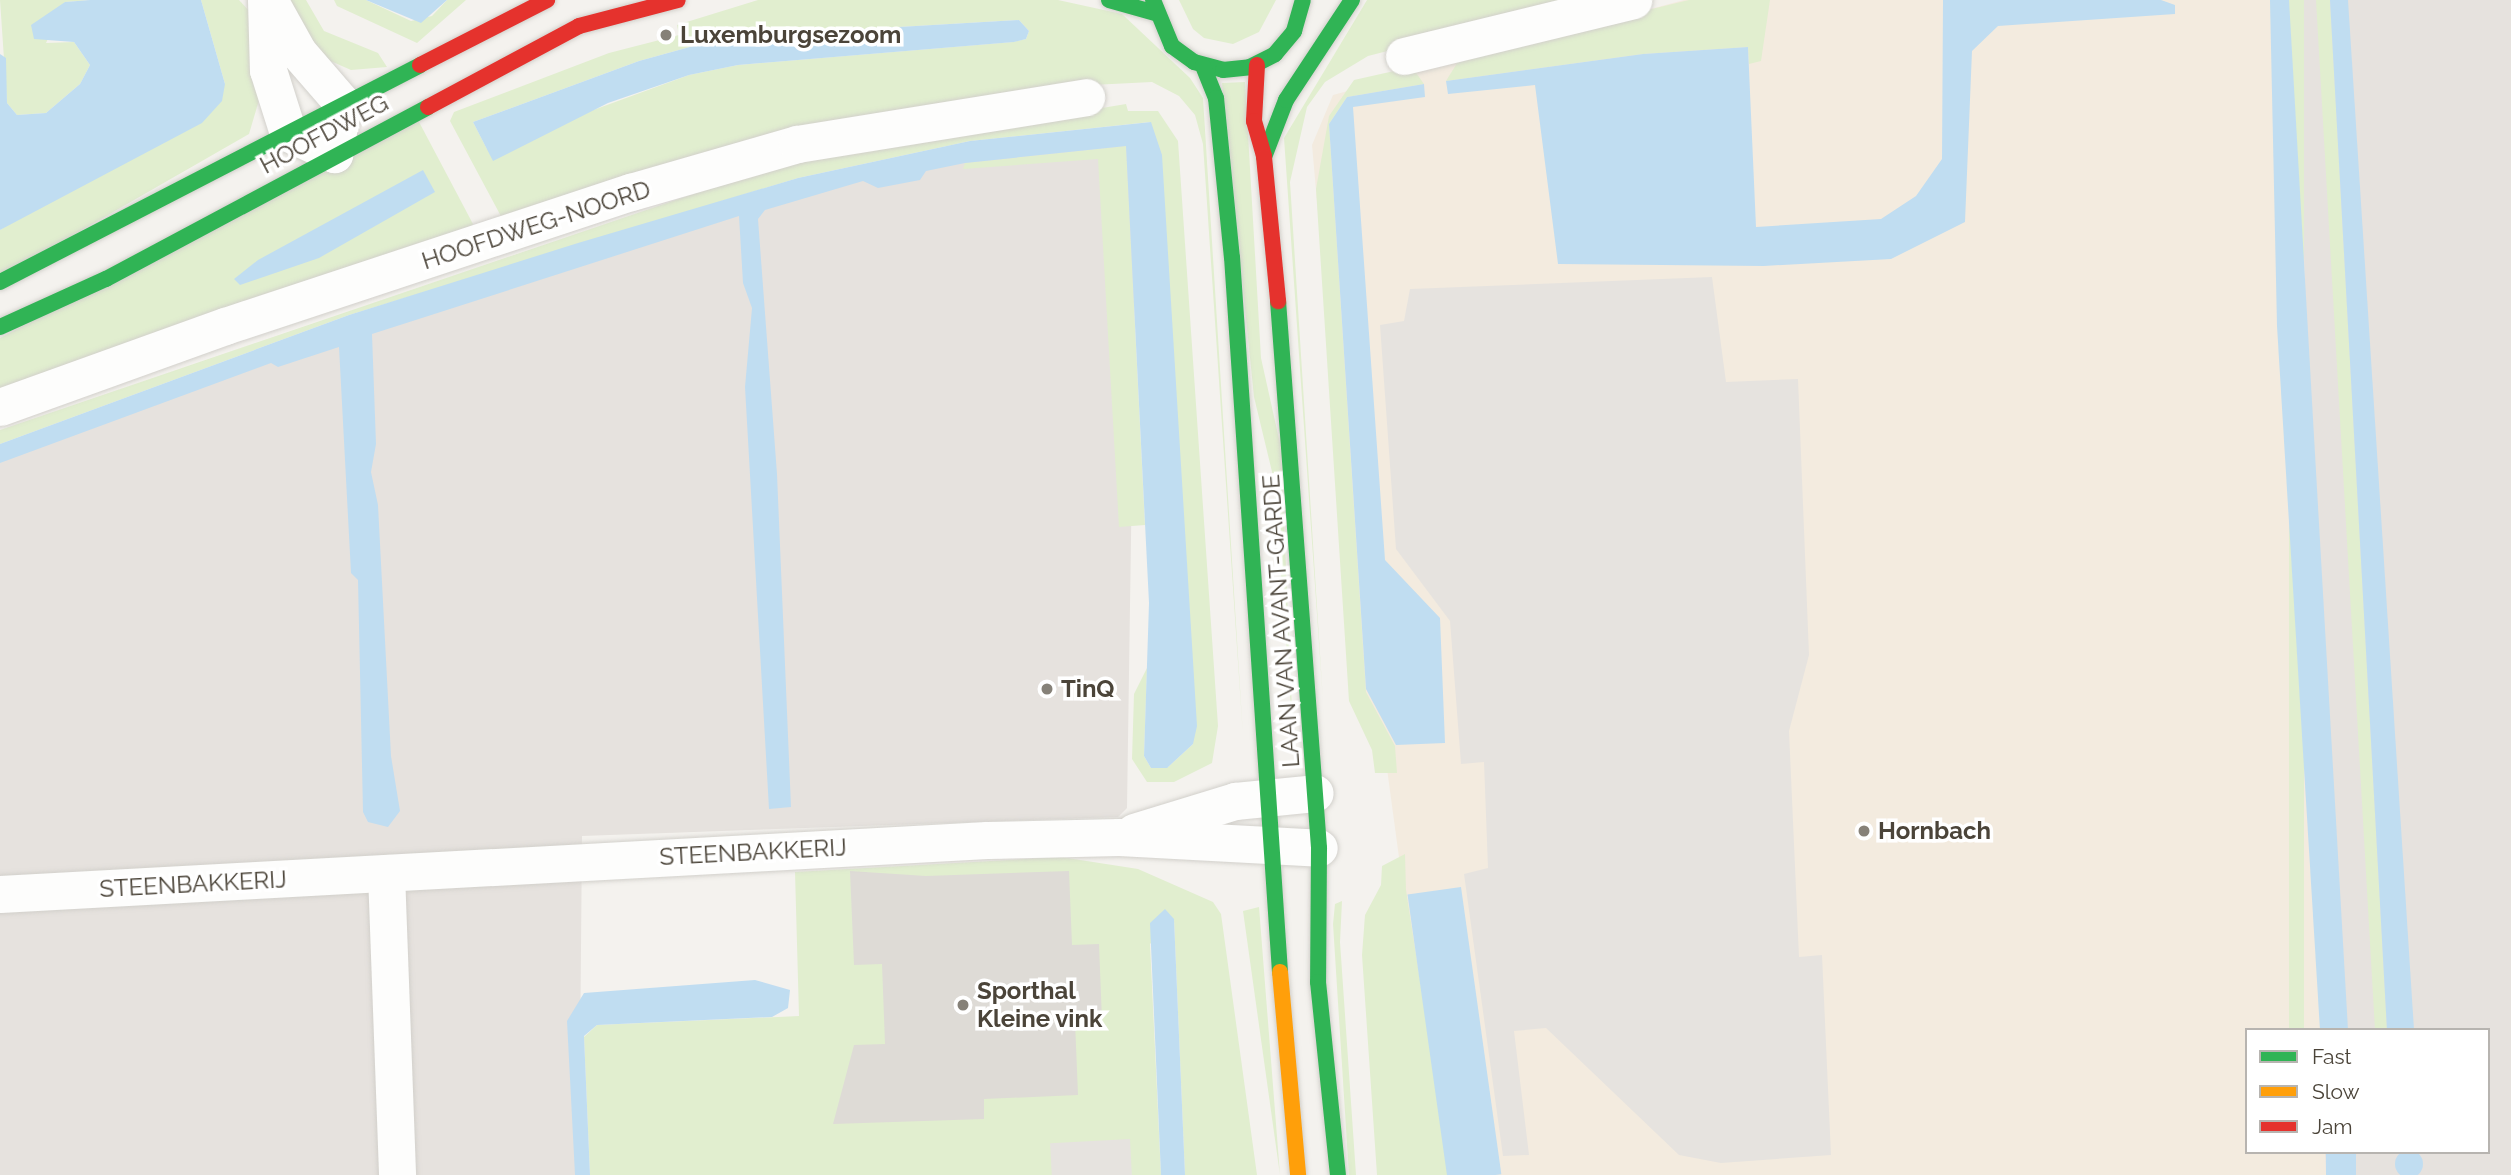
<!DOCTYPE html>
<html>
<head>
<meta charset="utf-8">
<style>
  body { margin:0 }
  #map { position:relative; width:2511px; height:1175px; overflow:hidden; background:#f4f2ee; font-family:Raleway,sans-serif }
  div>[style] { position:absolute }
  .commercial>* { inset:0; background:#f3ebdf }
  .industrial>* { inset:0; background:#e6e2de }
  .green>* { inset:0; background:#e1eecf; transform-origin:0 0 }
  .parking>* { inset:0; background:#e6e3df; transform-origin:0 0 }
  .water>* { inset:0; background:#c0ddf1; transform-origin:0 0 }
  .round { border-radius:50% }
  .building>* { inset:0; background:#dedbd6 }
  .roads { filter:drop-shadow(0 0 2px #d2d0cb) drop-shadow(0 0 2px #d2d0cb) }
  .street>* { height:37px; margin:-18.5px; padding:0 18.5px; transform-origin:18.5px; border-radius:18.5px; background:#fdfdfc }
  .fast>* { height:16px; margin:-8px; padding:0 8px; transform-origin:8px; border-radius:8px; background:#30b455 }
  .slow>* { height:16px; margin:-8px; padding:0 8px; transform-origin:8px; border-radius:8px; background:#ff9f0a }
  .jam>* { height:16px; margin:-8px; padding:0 8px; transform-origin:8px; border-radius:8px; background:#e5322d }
  .dots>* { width:19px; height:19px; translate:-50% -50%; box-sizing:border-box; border:4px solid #fff; border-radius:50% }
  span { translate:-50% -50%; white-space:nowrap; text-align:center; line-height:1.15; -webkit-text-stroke:7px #fff; paint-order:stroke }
  .poi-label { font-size:24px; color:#4b4439; font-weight:700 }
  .left { translate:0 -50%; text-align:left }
  .street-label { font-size:24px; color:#4b4439 }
  .legend { position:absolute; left:2245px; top:1028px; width:245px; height:126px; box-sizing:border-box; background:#fff; border:2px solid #b7b4b0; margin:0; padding:9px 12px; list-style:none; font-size:21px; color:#4b4439 }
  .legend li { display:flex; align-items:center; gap:14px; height:35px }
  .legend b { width:35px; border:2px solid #b7b4b0 }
</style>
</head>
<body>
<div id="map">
  <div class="commercial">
    <div style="clip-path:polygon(1684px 0,2298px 0,2322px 1030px,2247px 1030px,2247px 1152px,2325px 1152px,2326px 1175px,1442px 1175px,1385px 754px,1363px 719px,1312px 145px,1333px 95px)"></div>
  </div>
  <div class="industrial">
    <div style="clip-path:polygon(2298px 0,2511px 0,2511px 1175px,2326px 1175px,2325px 1152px,2488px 1152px,2488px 1030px,2322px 1030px)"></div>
    <div style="clip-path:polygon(1137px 134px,1127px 808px,1118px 817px,582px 836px,579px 1175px,0 1175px,0 456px,327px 335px,873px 172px)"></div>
  </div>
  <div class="green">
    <div style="clip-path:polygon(0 0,90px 0,65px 2px,46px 43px,74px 42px,90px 65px,80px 84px,46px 113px,17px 115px,7px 103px)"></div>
    <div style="clip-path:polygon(201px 0,239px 0,252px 14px,262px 90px,249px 134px,0 277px,0 230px,225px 84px)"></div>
    <div style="clip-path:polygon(285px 0,306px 0,324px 31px,378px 53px,387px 67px,351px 70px,326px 59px,309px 44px)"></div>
    <div style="clip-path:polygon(334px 0,366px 0,411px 21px,432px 16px,447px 0,466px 0,417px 43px,337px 6px)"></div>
    <div style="clip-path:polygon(evenodd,758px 0,1058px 0,1122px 14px,1190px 78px,1203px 98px,1243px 736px,1203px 144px,1195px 115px,1179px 96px,1152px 82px,1092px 85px,503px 220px,450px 121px,454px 112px,609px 53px,679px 35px,677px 25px,758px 0,1019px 20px,1029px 31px,1026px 39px,1013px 42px,738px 65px,689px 75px,487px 149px,473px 122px,639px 61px,726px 37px,1019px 20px)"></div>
    <div style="clip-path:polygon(1179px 0,1276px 0,1259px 32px,1233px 44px,1204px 38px,1193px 29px)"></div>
    <div style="clip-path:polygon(1367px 0,1587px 0,1368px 56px,1325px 82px,1307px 107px,1290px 182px,1323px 701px,1284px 138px)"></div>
    <div style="clip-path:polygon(1689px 0,1770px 0,1761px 61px,1749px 64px,1748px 47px,1643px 54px,1446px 81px,1462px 55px)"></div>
    <div style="left:2289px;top:0;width:15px;height:1032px"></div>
    <div style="clip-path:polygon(2316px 0,2330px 0,2387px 1030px,2375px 1030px)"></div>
    <div style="clip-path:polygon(1412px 67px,1424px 84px,1347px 97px,1329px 124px,1366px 692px,1395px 746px,1397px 773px,1375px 773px,1372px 750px,1349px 701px,1316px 189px,1329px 116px,1354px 80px)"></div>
    <div style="clip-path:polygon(1245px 82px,1261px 358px,1281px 448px,1293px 735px,1274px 480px,1254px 397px,1222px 83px)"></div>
    <div style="clip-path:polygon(1126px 104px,1128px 111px,1158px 111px,1178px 141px,1218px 726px,1212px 763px,1174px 782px,1147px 782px,1132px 759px,1134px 694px,1147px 668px,1144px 756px,1151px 768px,1168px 767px,1193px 744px,1150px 122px,970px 141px,798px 178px,349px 315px,0 444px,0 430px,796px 159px)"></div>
    <div style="clip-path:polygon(418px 120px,473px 224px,468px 233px,0 394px,0 338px)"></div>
    <div style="clip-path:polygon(1126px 146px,1145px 525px,1119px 527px,1098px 159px,963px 169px,965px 163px)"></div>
    <div style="clip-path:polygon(1405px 854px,1406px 890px,1450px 1175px,1377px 1175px,1362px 955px,1365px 915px,1381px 885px,1382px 866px)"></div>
    <div style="clip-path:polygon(1061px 857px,1138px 869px,1213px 902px,1221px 914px,1257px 1175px,1185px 1175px,1174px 919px,1150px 944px,1161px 1175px,590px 1175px,584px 1037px,597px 1025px,799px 1016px,795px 872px)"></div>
    <div style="clip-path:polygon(1342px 901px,1340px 942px,1356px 1175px,1349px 1175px,1333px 924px,1335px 904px)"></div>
    <div style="clip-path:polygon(1259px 907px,1280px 1175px,1243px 911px)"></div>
  </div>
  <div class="parking">
    <div style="clip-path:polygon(1712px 277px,1726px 382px,1798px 379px,1809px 655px,1789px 731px,1799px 957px,1822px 955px,1831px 1155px,1721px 1163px,1679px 1155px,1546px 1028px,1514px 1031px,1529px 1155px,1503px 1156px,1464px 874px,1488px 868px,1484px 762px,1461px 764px,1450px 621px,1396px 549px,1380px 325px,1404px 321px,1410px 289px)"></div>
    <div style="left:1130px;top:1139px;width:36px;height:80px;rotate:87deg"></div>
  </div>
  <div class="water">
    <div style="clip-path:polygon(90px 0,201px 0,225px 84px,222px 101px,202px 123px,0 230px,0 54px,6px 58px,7px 103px,17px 115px,46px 113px,80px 84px,90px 65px,74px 42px,34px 39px,31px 25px,65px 2px)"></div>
    <div style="clip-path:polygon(366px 0,447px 0,421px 23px)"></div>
    <div style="clip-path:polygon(1943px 0,2161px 0,2175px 5px,2175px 14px,1998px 26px,1972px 51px,1965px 222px,1891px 259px,1764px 266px,1558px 264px,1535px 85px,1448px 94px,1446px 81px,1643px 54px,1748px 47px,1756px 227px,1881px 219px,1916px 196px,1942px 159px)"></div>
    <div style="clip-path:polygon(2270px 0,2289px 0,2348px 1030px,2320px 1030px,2277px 326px)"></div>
    <div style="clip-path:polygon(2330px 0,2348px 0,2414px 1030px,2387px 1030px)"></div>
    <div style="clip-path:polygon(1019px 20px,1029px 31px,1026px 39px,1014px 42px,738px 65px,689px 75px,608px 103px,493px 161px,473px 122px,639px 61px,726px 37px)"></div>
    <div style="clip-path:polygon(1424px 84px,1425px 97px,1353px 107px,1385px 560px,1440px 618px,1445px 743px,1396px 745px,1366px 689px,1329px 124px,1347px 97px)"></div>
    <div style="clip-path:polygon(1151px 122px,1162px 155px,1197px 726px,1193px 744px,1167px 768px,1151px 768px,1144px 756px,1149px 603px,1126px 146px,965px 163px,926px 171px,920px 180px,878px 188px,863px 181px,765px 210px,758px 219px,777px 474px,791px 807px,769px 809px,745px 387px,752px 308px,743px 283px,739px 216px,372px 334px,376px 444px,371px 472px,378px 505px,391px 756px,400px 811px,388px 827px,368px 822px,363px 812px,358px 580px,351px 573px,339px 347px,278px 367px,271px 363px,0 463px,0 444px,349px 315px,578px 243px,798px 178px,970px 141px)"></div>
    <div style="clip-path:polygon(423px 170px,435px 192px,319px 258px,240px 285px,234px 279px,258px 260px)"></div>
    <div style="left:1461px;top:887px;width:290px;height:54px;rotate:82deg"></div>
    <div style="clip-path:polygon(1165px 909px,1174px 919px,1185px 1175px,1161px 1175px,1150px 923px)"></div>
    <div style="clip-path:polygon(755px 980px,790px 990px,788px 1008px,772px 1017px,597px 1025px,584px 1036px,590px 1175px,575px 1175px,567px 1021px,584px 993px)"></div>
    <div class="round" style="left:2395px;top:1150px;width:28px;height:28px"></div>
    <div style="left:2326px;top:1152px;width:30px;height:23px"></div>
  </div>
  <div class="building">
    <div style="clip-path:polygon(850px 871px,926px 876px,1069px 871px,1072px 945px,1099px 944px,1102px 1020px,1075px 1021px,1078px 1095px,984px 1099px,984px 1119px,833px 1124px,854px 1045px,885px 1044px,882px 964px,854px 965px)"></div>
  </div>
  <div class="roads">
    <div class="street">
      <div style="left:266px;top:0;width:70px;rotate:88.4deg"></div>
      <div style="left:268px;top:70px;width:66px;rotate:72.4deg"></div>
      <div style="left:288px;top:133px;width:51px;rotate:24.5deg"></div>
      <div style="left:334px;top:154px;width:51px;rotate:-79.8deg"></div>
      <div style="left:343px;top:104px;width:69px;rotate:-130.9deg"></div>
      <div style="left:298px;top:52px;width:60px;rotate:-119.1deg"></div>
      <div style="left:1404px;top:56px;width:236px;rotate:-13.7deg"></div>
      <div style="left:0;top:407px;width:239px;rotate:-19.8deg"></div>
      <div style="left:225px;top:326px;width:428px;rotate:-18.3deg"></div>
      <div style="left:631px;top:192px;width:173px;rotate:-16.1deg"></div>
      <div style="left:797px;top:144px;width:293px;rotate:-9.2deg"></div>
      <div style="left:1134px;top:832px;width:106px;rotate:-17.1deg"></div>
      <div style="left:1235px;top:801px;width:80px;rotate:-5.7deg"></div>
      <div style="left:386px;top:873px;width:302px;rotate:87.9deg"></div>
      <div style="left:0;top:894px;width:988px;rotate:-3.13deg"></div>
      <div style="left:987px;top:840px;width:132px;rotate:-1.3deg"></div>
      <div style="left:1119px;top:837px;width:200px;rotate:3.1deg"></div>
    </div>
    <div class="fast">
      <div style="left:1109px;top:0;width:48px;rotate:15.8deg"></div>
      <div style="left:1153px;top:0;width:50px;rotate:67.6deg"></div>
      <div style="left:1172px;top:46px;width:27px;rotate:36deg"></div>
      <div style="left:1194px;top:62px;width:30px;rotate:15deg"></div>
      <div style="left:1223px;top:70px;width:27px;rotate:-6deg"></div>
      <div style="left:1250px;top:67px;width:28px;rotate:-27deg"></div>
      <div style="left:1275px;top:54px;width:30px;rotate:-50deg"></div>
      <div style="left:1294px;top:31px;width:32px;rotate:-74deg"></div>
      <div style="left:1203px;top:66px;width:35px;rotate:68deg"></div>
      <div style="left:1216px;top:98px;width:160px;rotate:84.3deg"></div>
      <div style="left:1232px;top:257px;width:717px;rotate:86.16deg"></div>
      <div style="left:1264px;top:157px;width:61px;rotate:-68.9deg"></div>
      <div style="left:1286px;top:100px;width:120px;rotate:-56.6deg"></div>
      <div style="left:0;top:282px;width:473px;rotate:-27.3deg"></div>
      <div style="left:1278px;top:301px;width:549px;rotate:85.71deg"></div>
      <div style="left:1319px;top:848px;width:134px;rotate:90.4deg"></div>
      <div style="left:1318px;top:982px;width:194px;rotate:84.1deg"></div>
      <div style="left:0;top:327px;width:116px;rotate:-24.4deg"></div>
      <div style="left:106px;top:279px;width:365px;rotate:-28.1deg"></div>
    </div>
    <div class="slow">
      <div style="left:1280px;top:972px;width:204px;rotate:84.9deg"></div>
    </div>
    <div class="jam">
      <div style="left:420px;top:65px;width:143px;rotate:-27.1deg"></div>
      <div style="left:1257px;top:65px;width:56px;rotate:93.1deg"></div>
      <div style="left:1254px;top:121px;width:37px;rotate:74deg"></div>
      <div style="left:1264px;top:157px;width:145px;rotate:84.4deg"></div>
      <div style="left:428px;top:107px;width:171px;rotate:-28.2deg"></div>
      <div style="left:579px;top:26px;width:102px;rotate:-14.7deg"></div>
    </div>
  </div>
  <div class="dots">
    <div style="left:666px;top:35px;background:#868178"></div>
    <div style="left:1047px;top:689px;background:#868178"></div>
    <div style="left:1864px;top:831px;background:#868178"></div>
    <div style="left:963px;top:1005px;background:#868178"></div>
  </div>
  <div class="poi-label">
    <span class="left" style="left:680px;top:35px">Luxemburgsezoom</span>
    <span class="left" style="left:1061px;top:689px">TinQ</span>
    <span class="left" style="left:1878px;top:831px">Hornbach</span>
    <span class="left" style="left:977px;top:1005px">Sporthal<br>Kleine vink</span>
  </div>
  <div class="street-label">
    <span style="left:324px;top:134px;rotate:-28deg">HOOFDWEG</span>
    <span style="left:536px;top:225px;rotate:-18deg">HOOFDWEG-NOORD</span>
    <span style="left:1281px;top:621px;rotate:-94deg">LAAN VAN AVANT-GARDE</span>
    <span style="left:753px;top:852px;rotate:-3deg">STEENBAKKERIJ</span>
    <span style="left:193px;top:884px;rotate:-3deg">STEENBAKKERIJ</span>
  </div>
  <ul class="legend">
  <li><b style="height:9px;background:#30b455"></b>Fast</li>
  <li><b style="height:9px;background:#ff9f0a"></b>Slow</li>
  <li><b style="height:9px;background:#e5322d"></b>Jam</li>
  </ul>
</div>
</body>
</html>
